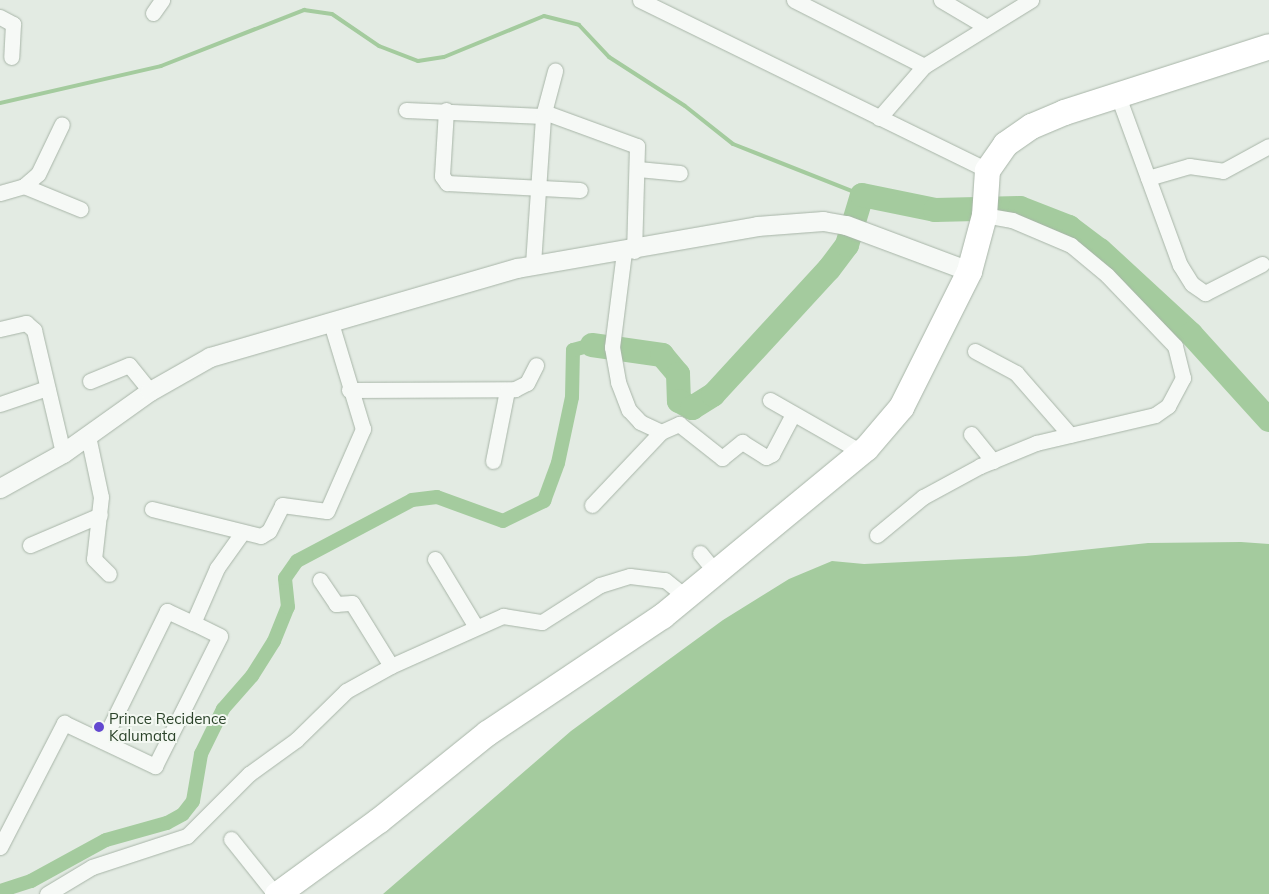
<!DOCTYPE html>
<html>
<head>
<meta charset="utf-8">
<style>
  body { margin:0 }
  #map { position:relative; width:1269px; height:894px; overflow:hidden; background:#e3ebe3; font-family:Mulish,sans-serif }
  div>[style] { position:absolute }
  .water>* { inset:0; background:#a4cb9e }
  .stream>* { height:4px; margin:-2px; padding:0 2px; transform-origin:2px; border-radius:2px; background:#a4cb9e }
  .canal>* { height:14px; margin:-7px; padding:0 7px; transform-origin:7px; border-radius:7px; background:#a4cb9e }
  .river>* { height:24px; margin:-12px; padding:0 12px; transform-origin:12px; border-radius:12px; background:#a4cb9e }
  .roads { filter:drop-shadow(0 0 1px #a8b5a8) drop-shadow(0 0 1px #a8b5a8) }
  .minor>* { height:15px; margin:-7.5px; padding:0 7.5px; transform-origin:7.5px; border-radius:7.5px; background:#f6f9f6 }
  .tertiary>* { height:19px; margin:-9.5px; padding:0 9.5px; transform-origin:9.5px; border-radius:9.5px; background:#f6f9f6 }
  .trunk>* { height:25px; margin:-12.5px; padding:0 12.5px; transform-origin:12.5px; border-radius:12.5px; background:#fff }
  .dots>* { width:14px; height:14px; translate:-50% -50%; box-sizing:border-box; border:2px solid #f3f8f2; border-radius:50% }
  span { translate:-50% -50%; white-space:nowrap; text-align:center; line-height:1.15; -webkit-text-stroke:4px #f3f8f2; paint-order:stroke }
  .poi-label { font-size:15px; color:#2b432a }
  .left { translate:0 -50%; text-align:left }
</style>
</head>
<body>
<div id="map">
  <div class="water">
    <div style="clip-path:polygon(1241px 542px,1269px 544px,1269px 894px,383px 894px,571px 731px,723px 620px,789px 579px,832px 561px,864px 564px,1026px 556px,1148px 543px)"></div>
  </div>
  <div class="stream">
    <div style="left:0;top:103px;width:165px;rotate:-12.9deg"></div>
    <div style="left:161px;top:66px;width:154px;rotate:-21.4deg"></div>
    <div style="left:304px;top:10px;width:28px;rotate:8deg"></div>
    <div style="left:332px;top:14px;width:57px;rotate:34.2deg"></div>
    <div style="left:379px;top:46px;width:42px;rotate:21deg"></div>
    <div style="left:418px;top:61px;width:26px;rotate:-9deg"></div>
    <div style="left:444px;top:57px;width:108px;rotate:-22.3deg"></div>
    <div style="left:544px;top:16px;width:36px;rotate:14deg"></div>
    <div style="left:579px;top:25px;width:44px;rotate:46.8deg"></div>
    <div style="left:609px;top:57px;width:90px;rotate:32.8deg"></div>
    <div style="left:685px;top:106px;width:61px;rotate:38.4deg"></div>
    <div style="left:733px;top:144px;width:139px;rotate:21.6deg"></div>
  </div>
  <div class="canal">
    <div style="left:0;top:891px;width:33px;rotate:-18deg"></div>
    <div style="left:31px;top:881px;width:85px;rotate:-28.7deg"></div>
    <div style="left:106px;top:840px;width:63px;rotate:-15.6deg"></div>
    <div style="left:167px;top:823px;width:18px;rotate:-29deg"></div>
    <div style="left:183px;top:814px;width:16px;rotate:-52deg"></div>
    <div style="left:193px;top:801px;width:48px;rotate:-80.3deg"></div>
    <div style="left:201px;top:754px;width:50px;rotate:-63.9deg"></div>
    <div style="left:223px;top:709px;width:44px;rotate:-48.7deg"></div>
    <div style="left:252px;top:676px;width:41px;rotate:-57.8deg"></div>
    <div style="left:274px;top:641px;width:37px;rotate:-68deg"></div>
    <div style="left:288px;top:607px;width:29px;rotate:-96deg"></div>
    <div style="left:285px;top:578px;width:21px;rotate:-55deg"></div>
    <div style="left:297px;top:561px;width:130px;rotate:-27.9deg"></div>
    <div style="left:412px;top:500px;width:25px;rotate:-7deg"></div>
    <div style="left:437px;top:497px;width:70px;rotate:20deg"></div>
    <div style="left:503px;top:521px;width:46px;rotate:-26deg"></div>
    <div style="left:544px;top:501px;width:40px;rotate:-69.8deg"></div>
    <div style="left:558px;top:463px;width:67px;rotate:-78deg"></div>
    <div style="left:572px;top:397px;width:47px;rotate:-88.8deg"></div>
    <div style="left:573px;top:350px;width:20px;rotate:-15deg"></div>
  </div>
  <div class="river">
    <div style="left:592px;top:345px;width:71px;rotate:8.1deg"></div>
    <div style="left:662px;top:355px;width:25px;rotate:50deg"></div>
    <div style="left:678px;top:374px;width:27px;rotate:88deg"></div>
    <div style="left:679px;top:401px;width:15px;rotate:28deg"></div>
    <div style="left:692px;top:408px;width:25px;rotate:-32deg"></div>
    <div style="left:713px;top:395px;width:171px;rotate:-47.4deg"></div>
    <div style="left:829px;top:269px;width:30px;rotate:-53deg"></div>
    <div style="left:847px;top:245px;width:52px;rotate:-73.3deg"></div>
    <div style="left:862px;top:195px;width:75px;rotate:11.6deg"></div>
    <div style="left:935px;top:210px;width:85px;rotate:-1.3deg"></div>
    <div style="left:1020px;top:208px;width:53px;rotate:21.2deg"></div>
    <div style="left:1069px;top:227px;width:39px;rotate:37deg"></div>
    <div style="left:1100px;top:250px;width:124px;rotate:42.7deg"></div>
    <div style="left:1191px;top:334px;width:116px;rotate:47.8deg"></div>
  </div>
  <div class="roads">
    <div class="minor">
      <div style="left:640px;top:0;width:386px;rotate:26.1deg"></div>
      <div style="left:794px;top:0;width:146px;rotate:26.9deg"></div>
      <div style="left:941px;top:0;width:51px;rotate:30.6deg"></div>
      <div style="left:153px;top:13px;width:16px;rotate:-55deg"></div>
      <div style="left:0;top:17px;width:15px;rotate:28deg"></div>
      <div style="left:13px;top:24px;width:33px;rotate:93deg"></div>
      <div style="left:1118px;top:96px;width:180px;rotate:69.9deg"></div>
      <div style="left:1180px;top:265px;width:22px;rotate:58deg"></div>
      <div style="left:1192px;top:284px;width:16px;rotate:35deg"></div>
      <div style="left:1205px;top:293px;width:64px;rotate:-27deg"></div>
      <div style="left:406px;top:110px;width:137px;rotate:2.5deg"></div>
      <div style="left:446px;top:110px;width:66px;rotate:93.5deg"></div>
      <div style="left:442px;top:176px;width:9px;rotate:54deg"></div>
      <div style="left:447px;top:183px;width:133px;rotate:3deg"></div>
      <div style="left:544px;top:112px;width:99px;rotate:20.1deg"></div>
      <div style="left:637px;top:146px;width:105px;rotate:91.6deg"></div>
      <div style="left:879px;top:118px;width:69px;rotate:-49.1deg"></div>
      <div style="left:924px;top:66px;width:126px;rotate:-31.7deg"></div>
      <div style="left:638px;top:169px;width:42px;rotate:5.4deg"></div>
      <div style="left:1148px;top:178px;width:43px;rotate:-16.3deg"></div>
      <div style="left:1189px;top:166px;width:34px;rotate:8deg"></div>
      <div style="left:1223px;top:171px;width:52px;rotate:-28.5deg"></div>
      <div style="left:24px;top:186px;width:61px;rotate:22.3deg"></div>
      <div style="left:0;top:193px;width:25px;rotate:-16deg"></div>
      <div style="left:24px;top:186px;width:18px;rotate:-41deg"></div>
      <div style="left:38px;top:174px;width:55px;rotate:-64.4deg"></div>
      <div style="left:624px;top:252px;width:96px;rotate:97.2deg"></div>
      <div style="left:612px;top:347px;width:36px;rotate:80deg"></div>
      <div style="left:618px;top:382px;width:30px;rotate:69deg"></div>
      <div style="left:629px;top:410px;width:16px;rotate:47deg"></div>
      <div style="left:640px;top:422px;width:23px;rotate:25deg"></div>
      <div style="left:661px;top:432px;width:20px;rotate:-24deg"></div>
      <div style="left:679px;top:424px;width:55px;rotate:38.3deg"></div>
      <div style="left:722px;top:458px;width:26px;rotate:-39deg"></div>
      <div style="left:742px;top:442px;width:28px;rotate:32deg"></div>
      <div style="left:766px;top:457px;width:7px;rotate:-27deg"></div>
      <div style="left:772px;top:454px;width:45px;rotate:-62.3deg"></div>
      <div style="left:533px;top:264px;width:148px;rotate:-86.1deg"></div>
      <div style="left:543px;top:116px;width:47px;rotate:-75.1deg"></div>
      <div style="left:0;top:329px;width:27px;rotate:-13deg"></div>
      <div style="left:26px;top:323px;width:11px;rotate:41deg"></div>
      <div style="left:34px;top:330px;width:126px;rotate:76.7deg"></div>
      <div style="left:975px;top:351px;width:47px;rotate:28.2deg"></div>
      <div style="left:1016px;top:373px;width:82px;rotate:48.9deg"></div>
      <div style="left:90px;top:381px;width:42px;rotate:-22.3deg"></div>
      <div style="left:129px;top:365px;width:33px;rotate:51deg"></div>
      <div style="left:349px;top:390px;width:166px;rotate:-0.3deg"></div>
      <div style="left:515px;top:389px;width:13px;rotate:-27deg"></div>
      <div style="left:527px;top:383px;width:20px;rotate:-63deg"></div>
      <div style="left:770px;top:400px;width:105px;rotate:29.7deg"></div>
      <div style="left:0;top:404px;width:50px;rotate:-18.8deg"></div>
      <div style="left:971px;top:434px;width:35px;rotate:51deg"></div>
      <div style="left:88px;top:436px;width:62px;rotate:78deg"></div>
      <div style="left:101px;top:497px;width:62px;rotate:96.4deg"></div>
      <div style="left:94px;top:559px;width:21px;rotate:45deg"></div>
      <div style="left:493px;top:461px;width:72px;rotate:-78.8deg"></div>
      <div style="left:592px;top:505px;width:100px;rotate:-46.6deg"></div>
      <div style="left:152px;top:509px;width:112px;rotate:13.9deg"></div>
      <div style="left:261px;top:536px;width:9px;rotate:-32deg"></div>
      <div style="left:269px;top:531px;width:29px;rotate:-63deg"></div>
      <div style="left:282px;top:505px;width:45px;rotate:7.6deg"></div>
      <div style="left:327px;top:511px;width:90px;rotate:-66.3deg"></div>
      <div style="left:363px;top:429px;width:111px;rotate:-106.8deg"></div>
      <div style="left:877px;top:535px;width:60px;rotate:-39.6deg"></div>
      <div style="left:923px;top:497px;width:65px;rotate:-28.5deg"></div>
      <div style="left:980px;top:466px;width:61px;rotate:-22.3deg"></div>
      <div style="left:1036px;top:443px;width:122px;rotate:-13.2deg"></div>
      <div style="left:1155px;top:415px;width:16px;rotate:-35deg"></div>
      <div style="left:1168px;top:406px;width:32px;rotate:-62deg"></div>
      <div style="left:1183px;top:378px;width:33px;rotate:-104deg"></div>
      <div style="left:1175px;top:346px;width:98px;rotate:-133.8deg"></div>
      <div style="left:1107px;top:275px;width:47px;rotate:-140.2deg"></div>
      <div style="left:1071px;top:245px;width:64px;rotate:-157deg"></div>
      <div style="left:1012px;top:220px;width:28px;rotate:-170deg"></div>
      <div style="left:30px;top:545px;width:76px;rotate:-23.2deg"></div>
      <div style="left:700px;top:553px;width:26px;rotate:51deg"></div>
      <div style="left:435px;top:559px;width:79px;rotate:58.9deg"></div>
      <div style="left:320px;top:580px;width:29px;rotate:56deg"></div>
      <div style="left:336px;top:604px;width:16px;rotate:-4deg"></div>
      <div style="left:352px;top:603px;width:74px;rotate:58.2deg"></div>
      <div style="left:103px;top:741px;width:145px;rotate:-63.8deg"></div>
      <div style="left:167px;top:611px;width:29px;rotate:25deg"></div>
      <div style="left:193px;top:623px;width:60px;rotate:-66.4deg"></div>
      <div style="left:217px;top:568px;width:43px;rotate:-54.5deg"></div>
      <div style="left:231px;top:839px;width:70px;rotate:51.3deg"></div>
      <div style="left:0;top:847px;width:140px;rotate:-62.7deg"></div>
      <div style="left:64px;top:723px;width:101px;rotate:25.3deg"></div>
      <div style="left:155px;top:766px;width:145px;rotate:-63.4deg"></div>
      <div style="left:220px;top:636px;width:30px;rotate:-154deg"></div>
      <div style="left:47px;top:894px;width:52px;rotate:-31deg"></div>
      <div style="left:92px;top:867px;width:100px;rotate:-18.1deg"></div>
      <div style="left:187px;top:836px;width:88px;rotate:-45deg"></div>
      <div style="left:249px;top:774px;width:58px;rotate:-35.9deg"></div>
      <div style="left:296px;top:740px;width:70px;rotate:-44.4deg"></div>
      <div style="left:346px;top:691px;width:51px;rotate:-29.1deg"></div>
      <div style="left:391px;top:666px;width:123px;rotate:-24.1deg"></div>
      <div style="left:503px;top:616px;width:39px;rotate:9deg"></div>
      <div style="left:542px;top:622px;width:69px;rotate:-32.5deg"></div>
      <div style="left:600px;top:585px;width:31px;rotate:-17deg"></div>
      <div style="left:630px;top:576px;width:35px;rotate:7deg"></div>
      <div style="left:665px;top:580px;width:27px;rotate:39deg"></div>
    </div>
    <div class="tertiary">
      <div style="left:0;top:488px;width:72px;rotate:-29.1deg"></div>
      <div style="left:63px;top:453px;width:107px;rotate:-35.5deg"></div>
      <div style="left:150px;top:391px;width:69px;rotate:-29.5deg"></div>
      <div style="left:210px;top:357px;width:320px;rotate:-16.2deg"></div>
      <div style="left:517px;top:268px;width:244px;rotate:-9.9deg"></div>
      <div style="left:757px;top:226px;width:66px;rotate:-4.3deg"></div>
      <div style="left:823px;top:221px;width:23px;rotate:10deg"></div>
      <div style="left:846px;top:225px;width:131px;rotate:20.5deg"></div>
    </div>
    <div class="trunk">
      <div style="left:277px;top:894px;width:126px;rotate:-36deg"></div>
      <div style="left:379px;top:820px;width:139px;rotate:-38.9deg"></div>
      <div style="left:487px;top:733px;width:211px;rotate:-33.8deg"></div>
      <div style="left:662px;top:616px;width:264px;rotate:-39.5deg"></div>
      <div style="left:866px;top:448px;width:54px;rotate:-49.5deg"></div>
      <div style="left:901px;top:407px;width:152px;rotate:-63.4deg"></div>
      <div style="left:969px;top:271px;width:58px;rotate:-75deg"></div>
      <div style="left:984px;top:215px;width:45px;rotate:-86.2deg"></div>
      <div style="left:987px;top:170px;width:32px;rotate:-55deg"></div>
      <div style="left:1005px;top:144px;width:32px;rotate:-35deg"></div>
      <div style="left:1031px;top:126px;width:36px;rotate:-23deg"></div>
      <div style="left:1064px;top:112px;width:215px;rotate:-17.8deg"></div>
    </div>
  </div>
  <div class="dots">
    <div style="left:99px;top:727px;background:#6348d0"></div>
  </div>
  <div class="poi-label">
    <span class="left" style="left:109px;top:727px">Prince Recidence<br>Kalumata</span>
  </div>
</div>
</body>
</html>
